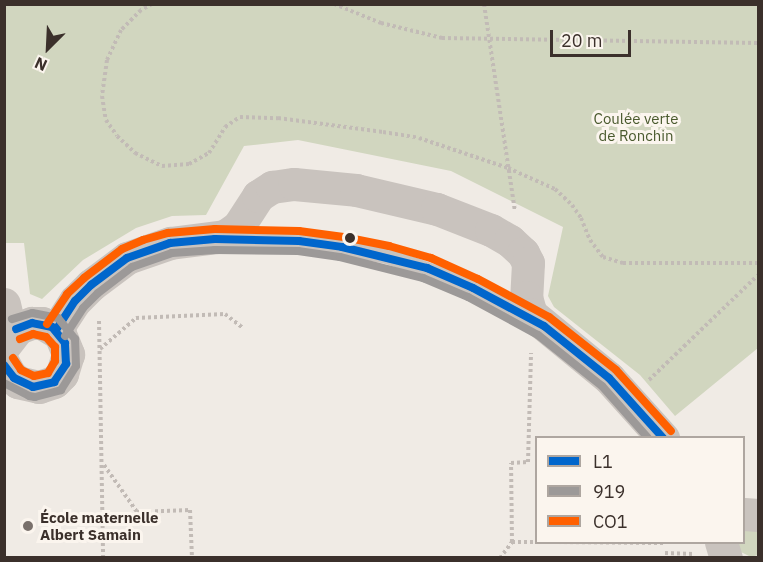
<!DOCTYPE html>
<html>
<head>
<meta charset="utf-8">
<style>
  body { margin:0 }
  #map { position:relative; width:763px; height:562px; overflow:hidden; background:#f0ebe5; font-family:"IBM Plex Sans",sans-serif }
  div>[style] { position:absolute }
  .green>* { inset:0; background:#d1d6bf }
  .path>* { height:4px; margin-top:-2px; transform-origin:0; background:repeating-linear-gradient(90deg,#c2bbb6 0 3px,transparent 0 6px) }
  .lane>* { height:16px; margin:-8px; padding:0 8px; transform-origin:8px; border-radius:8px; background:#c9c3be }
  .street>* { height:33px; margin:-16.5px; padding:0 16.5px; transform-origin:16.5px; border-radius:16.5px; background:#c9c3be }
  .bus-1>* { height:8px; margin:-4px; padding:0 4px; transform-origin:4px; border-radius:4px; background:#06c }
  .bus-2>* { height:8px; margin:-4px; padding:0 4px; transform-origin:4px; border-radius:4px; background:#9c9998 }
  .bus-3>* { height:8px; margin:-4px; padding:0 4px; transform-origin:4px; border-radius:4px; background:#ff6000 }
  .dots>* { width:16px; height:16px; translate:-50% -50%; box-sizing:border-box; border:3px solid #fbf5ee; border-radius:50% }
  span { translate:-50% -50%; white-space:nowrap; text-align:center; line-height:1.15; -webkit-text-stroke:6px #fbf5ee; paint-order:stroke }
  .park-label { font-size:15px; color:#4a5a2e }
  .poi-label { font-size:15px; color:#3b302b; font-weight:700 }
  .left { translate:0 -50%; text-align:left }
  .frame { position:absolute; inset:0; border:6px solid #3b302b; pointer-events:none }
  .legend { position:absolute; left:535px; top:436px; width:210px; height:108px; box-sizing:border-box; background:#fbf5ee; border:2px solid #aea6a0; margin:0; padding:8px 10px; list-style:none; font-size:18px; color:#3b302b }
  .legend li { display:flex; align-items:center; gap:12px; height:30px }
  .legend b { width:30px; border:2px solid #aea6a0 }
  .north { position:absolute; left:18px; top:18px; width:60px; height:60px; -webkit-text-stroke:4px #fbf5ee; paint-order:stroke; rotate:204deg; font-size:16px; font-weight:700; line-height:24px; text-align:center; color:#3b302b }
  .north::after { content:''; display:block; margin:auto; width:21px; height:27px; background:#3b302b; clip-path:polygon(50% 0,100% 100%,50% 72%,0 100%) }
  .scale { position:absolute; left:550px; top:30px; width:81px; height:27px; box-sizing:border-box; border:3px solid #3b302b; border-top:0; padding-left:8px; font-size:18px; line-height:21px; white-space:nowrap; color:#3b302b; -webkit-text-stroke:4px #fbf5ee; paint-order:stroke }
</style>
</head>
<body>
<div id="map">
  <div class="green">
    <div style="clip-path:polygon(4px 5px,758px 5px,758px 348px,675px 416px,640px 375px,554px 307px,548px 296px,563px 227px,451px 171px,298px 140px,244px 146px,206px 215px,172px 216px,136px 228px,83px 260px,42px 299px,30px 294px,24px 243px,5px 243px)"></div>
    <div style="clip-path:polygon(744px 527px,758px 527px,758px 555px,751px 557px,741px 552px,736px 543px,744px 542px)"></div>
  </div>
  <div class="path">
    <div style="left:152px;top:4px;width:13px;rotate:151deg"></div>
    <div style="left:141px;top:10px;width:28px;rotate:135deg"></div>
    <div style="left:121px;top:30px;width:33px;rotate:115deg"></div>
    <div style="left:107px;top:60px;width:36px;rotate:98deg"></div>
    <div style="left:102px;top:96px;width:24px;rotate:81deg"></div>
    <div style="left:106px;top:120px;width:19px;rotate:55deg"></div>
    <div style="left:117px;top:136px;width:25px;rotate:43deg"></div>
    <div style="left:135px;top:153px;width:30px;rotate:26deg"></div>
    <div style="left:162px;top:166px;width:27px;rotate:-4deg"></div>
    <div style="left:189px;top:164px;width:23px;rotate:-29deg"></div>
    <div style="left:209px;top:153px;width:31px;rotate:-58deg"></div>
    <div style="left:225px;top:127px;width:18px;rotate:-34deg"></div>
    <div style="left:240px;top:117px;width:38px;rotate:2deg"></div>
    <div style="left:278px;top:118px;width:106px;rotate:7.6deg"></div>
    <div style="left:383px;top:132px;width:36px;rotate:9deg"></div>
    <div style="left:419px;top:138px;width:94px;rotate:18.6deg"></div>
    <div style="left:508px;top:168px;width:51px;rotate:24.1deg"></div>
    <div style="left:555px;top:189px;width:23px;rotate:43deg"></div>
    <div style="left:572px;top:205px;width:16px;rotate:55deg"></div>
    <div style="left:581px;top:218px;width:24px;rotate:68deg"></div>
    <div style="left:590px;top:240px;width:21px;rotate:53deg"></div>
    <div style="left:603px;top:257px;width:21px;rotate:17deg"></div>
    <div style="left:623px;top:263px;width:135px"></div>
    <div style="left:334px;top:4px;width:51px;rotate:22deg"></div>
    <div style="left:381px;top:23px;width:63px;rotate:13.8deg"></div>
    <div style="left:442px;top:38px;width:316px;rotate:0.9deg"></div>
    <div style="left:484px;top:4px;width:209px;rotate:81.5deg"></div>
    <div style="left:99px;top:321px;width:237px;rotate:89deg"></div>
    <div style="left:100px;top:349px;width:48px;rotate:-40.7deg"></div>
    <div style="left:136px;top:318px;width:89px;rotate:-2.6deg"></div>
    <div style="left:225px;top:314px;width:23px;rotate:38deg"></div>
    <div style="left:649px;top:380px;width:151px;rotate:-43.9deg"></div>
    <div style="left:104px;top:465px;width:57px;rotate:54.9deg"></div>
    <div style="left:137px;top:512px;width:53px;rotate:-2.2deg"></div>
    <div style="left:190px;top:510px;width:48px;rotate:87.6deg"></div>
    <div style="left:512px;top:542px;width:24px"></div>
    <div style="left:558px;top:542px;width:107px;rotate:0.5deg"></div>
    <div style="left:665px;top:553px;width:29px;rotate:2deg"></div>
    <div style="left:500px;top:558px;width:20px;rotate:-53deg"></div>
    <div style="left:512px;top:542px;width:79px;rotate:-90.7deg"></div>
    <div style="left:511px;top:463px;width:17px;rotate:-3deg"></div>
    <div style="left:528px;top:462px;width:109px;rotate:-88.4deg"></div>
  </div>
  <div class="lane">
    <div style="left:225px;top:239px;width:87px;rotate:2deg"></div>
    <div style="left:312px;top:242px;width:76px;rotate:10.6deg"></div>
    <div style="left:387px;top:256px;width:70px;rotate:19.2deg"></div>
    <div style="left:453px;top:279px;width:89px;rotate:27.4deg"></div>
  </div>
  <div class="street">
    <div style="left:4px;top:304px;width:32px;rotate:77deg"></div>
    <div style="left:56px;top:330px;width:35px;rotate:-57deg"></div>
    <div style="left:75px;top:301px;width:23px;rotate:-45deg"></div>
    <div style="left:91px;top:285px;width:45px;rotate:-36.9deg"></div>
    <div style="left:127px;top:258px;width:46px;rotate:-19.2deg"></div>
    <div style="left:170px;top:243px;width:55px;rotate:-7.3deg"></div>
    <div style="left:225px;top:236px;width:16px;rotate:-35deg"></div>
    <div style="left:238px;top:227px;width:37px;rotate:-57deg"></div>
    <div style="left:258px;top:196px;width:17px;rotate:-33deg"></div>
    <div style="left:272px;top:187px;width:22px;rotate:-8deg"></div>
    <div style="left:294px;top:184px;width:62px;rotate:5.5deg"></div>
    <div style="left:356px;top:190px;width:83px;rotate:13.2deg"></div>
    <div style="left:437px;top:209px;width:58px;rotate:21.3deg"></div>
    <div style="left:491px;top:230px;width:22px;rotate:30deg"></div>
    <div style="left:510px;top:241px;width:18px;rotate:43deg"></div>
    <div style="left:523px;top:253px;width:11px;rotate:63deg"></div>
    <div style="left:528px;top:263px;width:34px;rotate:93deg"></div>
    <div style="left:526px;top:297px;width:18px;rotate:74deg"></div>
    <div style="left:531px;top:314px;width:101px;rotate:39.4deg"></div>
    <div style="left:609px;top:378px;width:81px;rotate:48deg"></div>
    <div style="left:4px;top:346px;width:23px;rotate:-52deg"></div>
    <div style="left:18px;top:328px;width:15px;rotate:-20deg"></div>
    <div style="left:32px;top:323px;width:10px"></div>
    <div style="left:42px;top:323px;width:21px;rotate:31deg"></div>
    <div style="left:60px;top:334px;width:22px;rotate:68deg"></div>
    <div style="left:68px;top:354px;width:21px;rotate:107deg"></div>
    <div style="left:62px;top:374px;width:11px;rotate:135deg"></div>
    <div style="left:54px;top:382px;width:16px;rotate:162deg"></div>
    <div style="left:39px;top:387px;width:22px;rotate:-167deg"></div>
    <div style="left:18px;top:382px;width:11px;rotate:-139deg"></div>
    <div style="left:10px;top:375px;width:13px;rotate:-119deg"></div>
    <div style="left:744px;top:514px;width:14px;rotate:4deg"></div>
    <div style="left:721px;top:542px;width:17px;rotate:73deg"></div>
  </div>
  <div class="bus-1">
    <div style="left:56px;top:330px;width:35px;rotate:-57deg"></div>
    <div style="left:75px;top:301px;width:23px;rotate:-45deg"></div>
    <div style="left:91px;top:285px;width:45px;rotate:-36.9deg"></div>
    <div style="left:127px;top:258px;width:46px;rotate:-19.2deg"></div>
    <div style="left:170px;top:243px;width:45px;rotate:-5.1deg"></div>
    <div style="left:215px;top:239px;width:84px;rotate:1.4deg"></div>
    <div style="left:299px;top:241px;width:43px;rotate:7.9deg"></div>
    <div style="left:342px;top:247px;width:88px;rotate:13.9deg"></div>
    <div style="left:427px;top:268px;width:50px;rotate:23.5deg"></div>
    <div style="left:473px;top:288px;width:81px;rotate:28.2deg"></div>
    <div style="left:544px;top:326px;width:83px;rotate:38.7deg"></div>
    <div style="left:609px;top:378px;width:81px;rotate:48deg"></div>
    <div style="left:4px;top:365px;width:16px;rotate:52deg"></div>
    <div style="left:14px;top:378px;width:21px;rotate:25deg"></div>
    <div style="left:33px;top:387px;width:22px;rotate:-13deg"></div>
    <div style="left:54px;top:382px;width:22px;rotate:-56deg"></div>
    <div style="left:66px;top:364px;width:21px;rotate:-93deg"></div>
    <div style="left:65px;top:343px;width:21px;rotate:-129deg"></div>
    <div style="left:52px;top:327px;width:20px;rotate:-169deg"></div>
    <div style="left:32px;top:323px;width:17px;rotate:159deg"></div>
  </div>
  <div class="bus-2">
    <div style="left:65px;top:336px;width:33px;rotate:-57deg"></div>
    <div style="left:83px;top:308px;width:21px;rotate:-45deg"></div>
    <div style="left:98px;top:293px;width:43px;rotate:-37.4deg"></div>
    <div style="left:132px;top:267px;width:42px;rotate:-19.3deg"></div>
    <div style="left:172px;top:253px;width:43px;rotate:-4deg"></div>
    <div style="left:215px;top:250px;width:83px;rotate:0.7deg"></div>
    <div style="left:298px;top:251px;width:42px;rotate:8.1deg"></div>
    <div style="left:340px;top:257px;width:86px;rotate:14.2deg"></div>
    <div style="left:423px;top:278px;width:49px;rotate:22.9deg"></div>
    <div style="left:468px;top:297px;width:80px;rotate:28.5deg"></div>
    <div style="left:538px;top:335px;width:82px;rotate:38.6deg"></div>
    <div style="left:602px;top:386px;width:69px;rotate:48.5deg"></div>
    <div style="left:4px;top:383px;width:28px;rotate:27deg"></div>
    <div style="left:29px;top:396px;width:6px;rotate:9deg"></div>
    <div style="left:35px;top:397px;width:27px;rotate:-15deg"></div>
    <div style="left:61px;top:390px;width:28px;rotate:-58deg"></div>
    <div style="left:76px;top:366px;width:27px;rotate:-92deg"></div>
    <div style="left:75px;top:339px;width:27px;rotate:-129deg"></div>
    <div style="left:58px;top:318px;width:26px;rotate:-169deg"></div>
    <div style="left:32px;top:313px;width:21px;rotate:163deg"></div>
  </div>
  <div class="bus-3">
    <div style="left:47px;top:324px;width:36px;rotate:-56deg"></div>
    <div style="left:67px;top:294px;width:23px;rotate:-43deg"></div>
    <div style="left:84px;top:278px;width:48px;rotate:-37.3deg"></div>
    <div style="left:122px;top:249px;width:23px;rotate:-23deg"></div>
    <div style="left:143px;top:240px;width:26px;rotate:-16deg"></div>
    <div style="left:168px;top:233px;width:47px;rotate:-4.9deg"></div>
    <div style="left:215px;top:229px;width:84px;rotate:1.4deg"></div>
    <div style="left:299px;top:231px;width:45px;rotate:7.6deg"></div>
    <div style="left:344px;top:237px;width:46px;rotate:11.3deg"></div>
    <div style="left:389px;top:246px;width:44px;rotate:15.9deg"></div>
    <div style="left:431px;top:258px;width:51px;rotate:24.1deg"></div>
    <div style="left:478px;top:279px;width:81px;rotate:28.2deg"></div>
    <div style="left:549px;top:317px;width:85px;rotate:38.3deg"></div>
    <div style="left:616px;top:370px;width:82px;rotate:48deg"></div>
    <div style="left:13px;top:358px;width:14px;rotate:56deg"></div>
    <div style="left:21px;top:370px;width:14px;rotate:25deg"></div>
    <div style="left:34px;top:376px;width:14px;rotate:-12deg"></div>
    <div style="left:48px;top:373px;width:14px;rotate:-60deg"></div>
    <div style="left:55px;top:361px;width:14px;rotate:-90deg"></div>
    <div style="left:55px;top:347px;width:13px;rotate:-132deg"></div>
    <div style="left:46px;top:337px;width:13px;rotate:-167deg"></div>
    <div style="left:33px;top:334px;width:14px;rotate:159deg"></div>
  </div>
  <div class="dots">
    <div style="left:350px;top:238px;background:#3b302b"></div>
    <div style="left:28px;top:526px;background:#7a716c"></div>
  </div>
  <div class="park-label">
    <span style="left:636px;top:127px">Coulée verte<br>de Ronchin</span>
  </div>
  <div class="poi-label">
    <span class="left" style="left:40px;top:526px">École maternelle<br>Albert Samain</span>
  </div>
  <div class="frame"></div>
  <ul class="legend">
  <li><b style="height:8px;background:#06c"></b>L1</li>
  <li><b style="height:8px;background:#9c9998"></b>919</li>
  <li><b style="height:8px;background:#ff6000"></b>CO1</li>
  </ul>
  <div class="north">N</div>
  <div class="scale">20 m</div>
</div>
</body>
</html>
